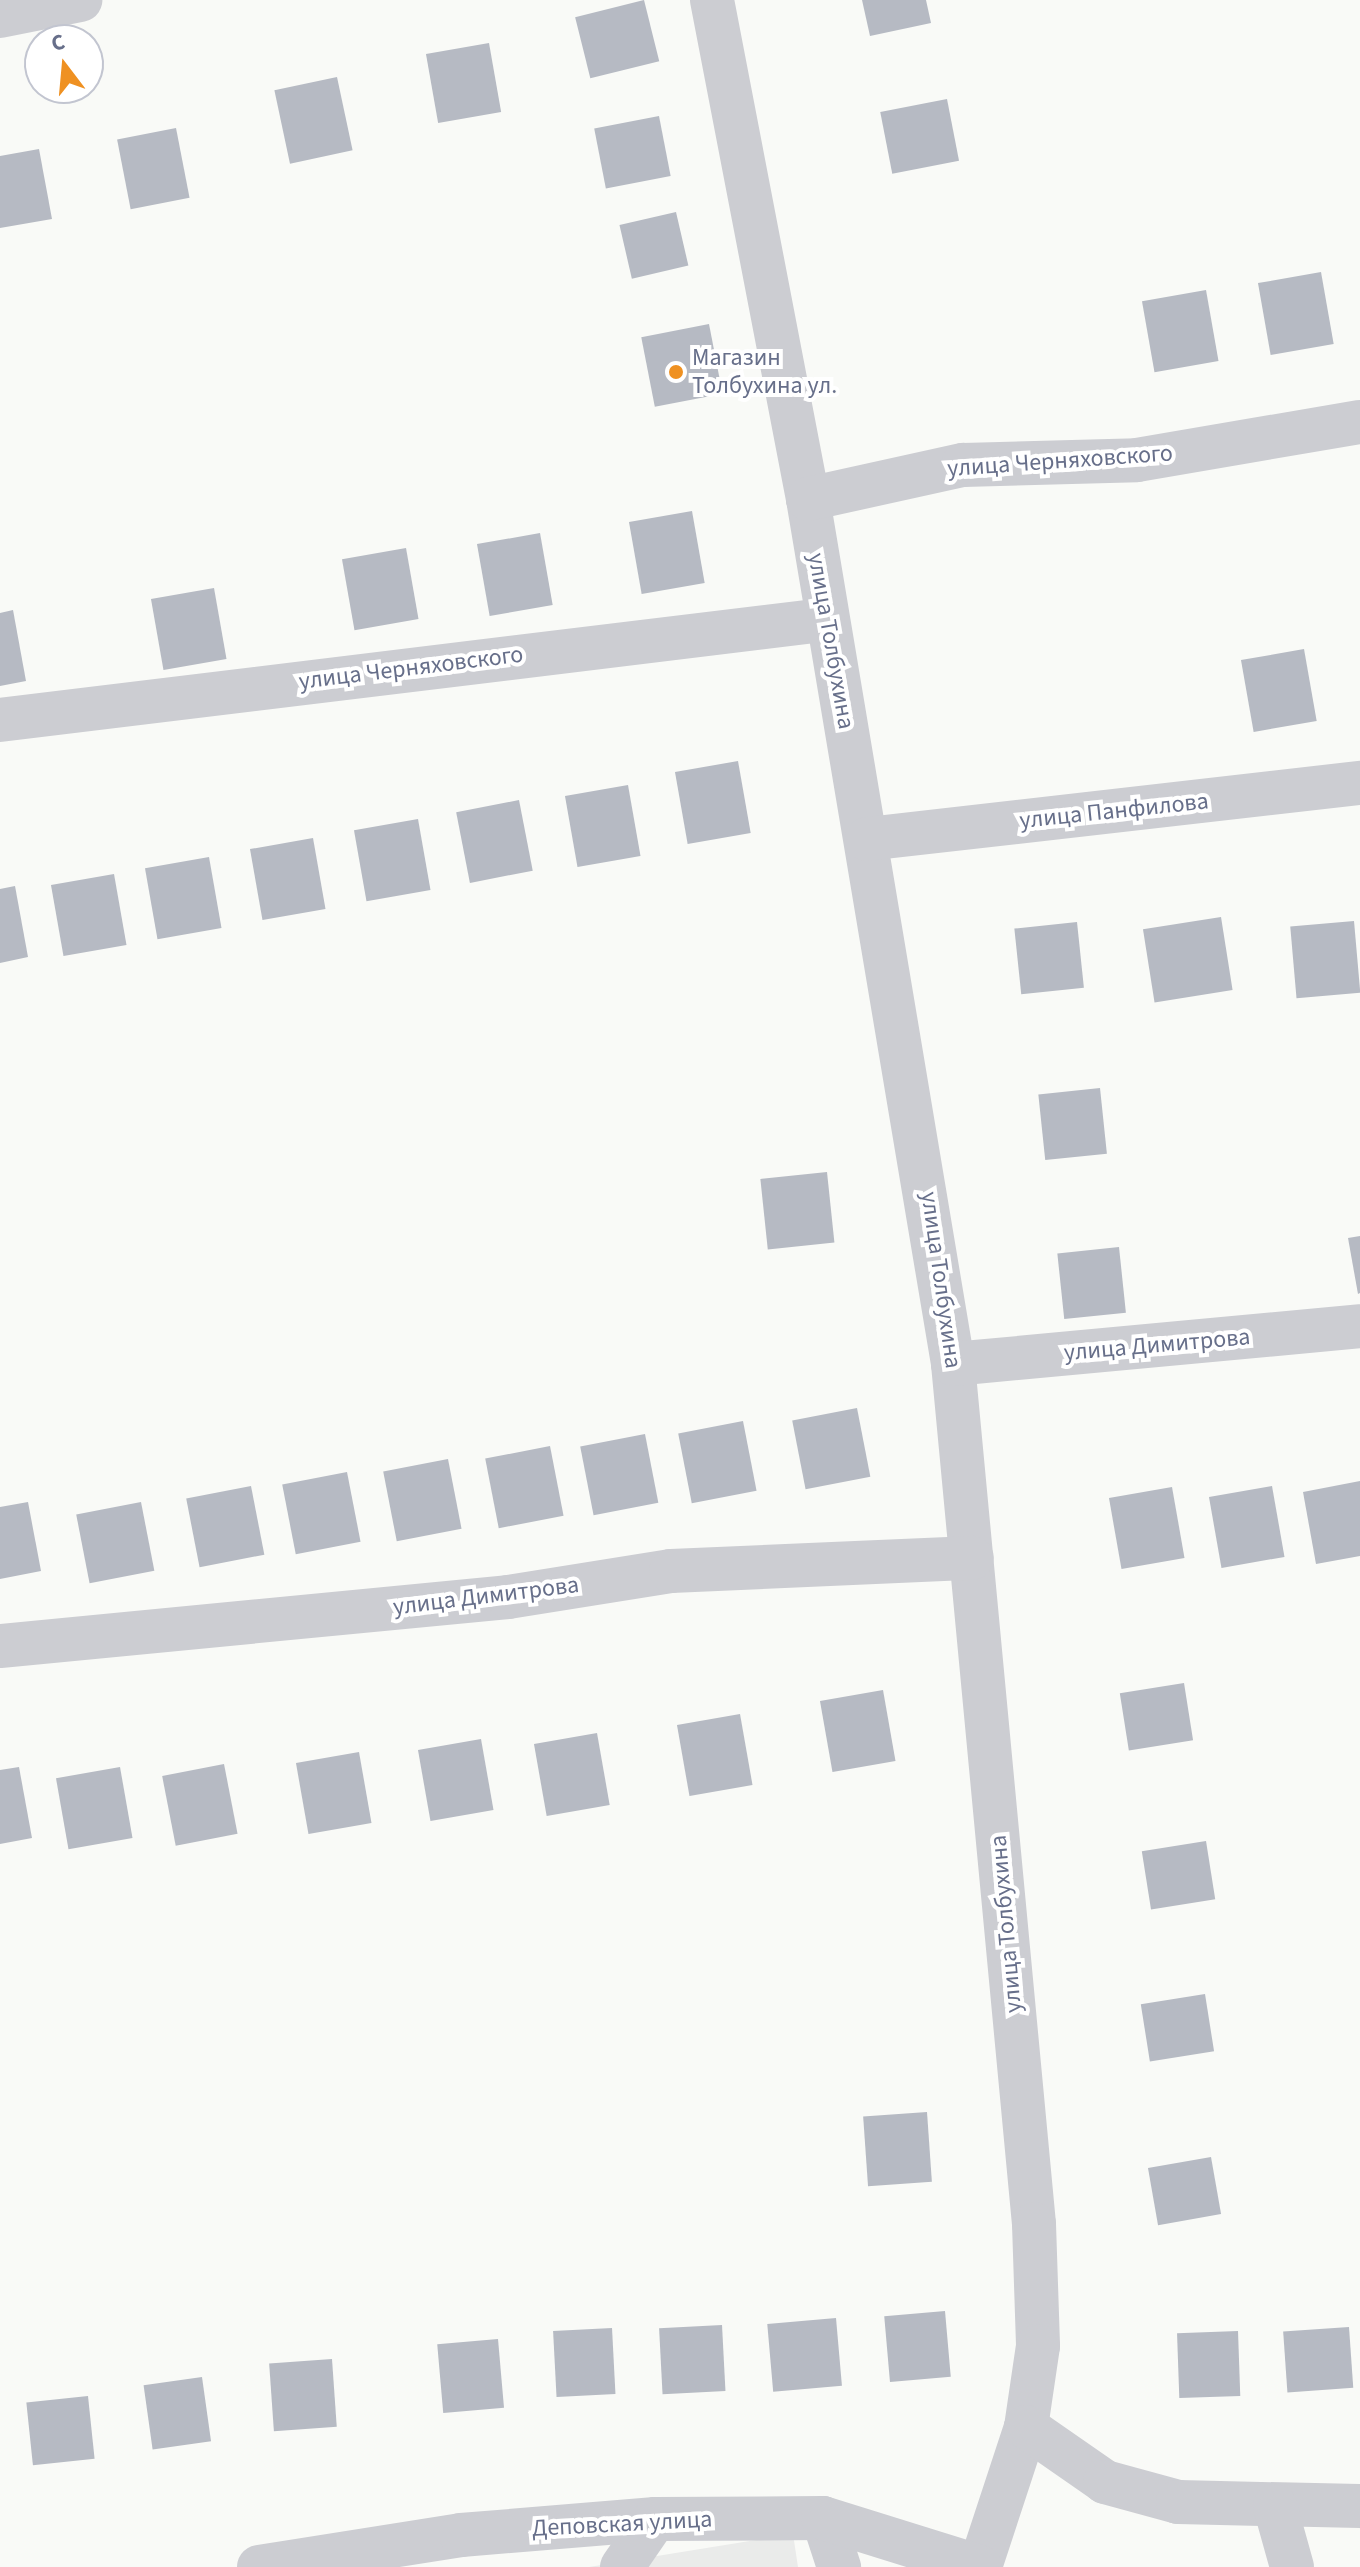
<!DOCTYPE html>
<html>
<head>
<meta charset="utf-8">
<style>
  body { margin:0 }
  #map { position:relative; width:1360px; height:2567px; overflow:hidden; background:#f9faf7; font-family:"Source Sans 3",sans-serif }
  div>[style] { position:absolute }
  .built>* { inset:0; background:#eaebea }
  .building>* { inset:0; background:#b6bac3; transform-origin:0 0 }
  .minor>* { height:44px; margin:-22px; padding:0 22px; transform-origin:22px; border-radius:22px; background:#cccdd2 }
  .dots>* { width:22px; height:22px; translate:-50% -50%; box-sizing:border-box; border:4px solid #fff; border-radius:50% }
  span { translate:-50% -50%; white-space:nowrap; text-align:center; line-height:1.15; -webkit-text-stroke:8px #fff; paint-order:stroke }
  .poi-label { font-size:24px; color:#676f8a }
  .left { translate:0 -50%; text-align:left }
  .street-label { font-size:24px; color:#676f8a }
  .north { position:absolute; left:24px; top:24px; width:80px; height:80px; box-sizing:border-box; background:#fff; border:2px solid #c2c5d0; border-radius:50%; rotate:344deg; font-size:22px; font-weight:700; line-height:32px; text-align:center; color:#676f8a }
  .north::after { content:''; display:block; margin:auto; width:28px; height:36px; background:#ef9122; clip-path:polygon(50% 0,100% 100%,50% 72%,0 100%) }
</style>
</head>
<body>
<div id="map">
  <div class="built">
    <div style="clip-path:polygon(793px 2534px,798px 2567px,589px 2567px)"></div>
  </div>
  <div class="building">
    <div style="left:644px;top:0;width:63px;height:71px;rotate:76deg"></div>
    <div style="clip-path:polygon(862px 0,926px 0,931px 23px,870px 36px)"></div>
    <div style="left:489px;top:43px;width:70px;height:64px;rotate:80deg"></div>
    <div style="left:337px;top:77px;width:75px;height:64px;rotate:78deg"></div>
    <div style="left:947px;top:99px;width:63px;height:68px;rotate:79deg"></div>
    <div style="left:659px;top:116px;width:61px;height:66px;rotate:79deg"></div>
    <div style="left:176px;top:128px;width:71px;height:60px;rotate:79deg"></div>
    <div style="clip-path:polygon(39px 149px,52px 219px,0 228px,0 156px)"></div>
    <div style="left:676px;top:212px;width:55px;height:58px;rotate:77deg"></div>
    <div style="left:1321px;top:272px;width:73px;height:64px;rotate:80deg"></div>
    <div style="left:1206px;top:290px;width:72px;height:65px;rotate:80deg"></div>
    <div style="left:709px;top:324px;width:71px;height:69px;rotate:79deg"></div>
    <div style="left:692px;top:511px;width:73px;height:64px;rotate:80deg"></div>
    <div style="left:540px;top:533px;width:73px;height:64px;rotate:80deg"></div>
    <div style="left:406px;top:548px;width:72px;height:65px;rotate:80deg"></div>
    <div style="left:214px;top:588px;width:72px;height:64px;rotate:80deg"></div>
    <div style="clip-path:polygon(13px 610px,26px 681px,0 686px,0 613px)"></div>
    <div style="left:1304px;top:649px;width:73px;height:64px;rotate:80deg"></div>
    <div style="left:738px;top:761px;width:73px;height:64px;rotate:80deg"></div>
    <div style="left:628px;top:785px;width:72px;height:64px;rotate:80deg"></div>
    <div style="left:519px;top:800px;width:72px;height:64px;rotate:79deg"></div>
    <div style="left:418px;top:819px;width:72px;height:65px;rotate:80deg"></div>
    <div style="left:313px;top:838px;width:72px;height:64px;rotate:80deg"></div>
    <div style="left:209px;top:857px;width:72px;height:65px;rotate:80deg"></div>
    <div style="left:114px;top:874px;width:72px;height:64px;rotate:80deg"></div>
    <div style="clip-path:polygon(15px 886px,28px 957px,0 963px,0 889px)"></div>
    <div style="left:1221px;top:917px;width:74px;height:79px;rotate:81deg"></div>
    <div style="left:1354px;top:921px;width:72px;height:64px;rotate:85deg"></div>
    <div style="left:1077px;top:922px;width:66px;height:63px;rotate:84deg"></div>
    <div style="left:1100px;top:1088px;width:66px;height:62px;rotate:84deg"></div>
    <div style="left:827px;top:1172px;width:71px;height:67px;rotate:84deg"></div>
    <div style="clip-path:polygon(1360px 1236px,1360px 1293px,1358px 1294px,1348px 1238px)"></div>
    <div style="left:1119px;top:1247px;width:66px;height:62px;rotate:84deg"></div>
    <div style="left:857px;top:1408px;width:70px;height:66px;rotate:79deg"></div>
    <div style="left:743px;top:1421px;width:71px;height:66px;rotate:79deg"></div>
    <div style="left:645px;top:1434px;width:70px;height:66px;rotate:79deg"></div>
    <div style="left:550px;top:1446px;width:71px;height:66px;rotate:79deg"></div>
    <div style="left:448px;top:1459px;width:71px;height:66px;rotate:79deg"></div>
    <div style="left:347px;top:1472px;width:71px;height:66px;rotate:79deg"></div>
    <div style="clip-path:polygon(1360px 1481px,1360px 1556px,1316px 1564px,1303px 1492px)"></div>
    <div style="left:251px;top:1486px;width:70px;height:66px;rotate:79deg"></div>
    <div style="left:1272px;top:1486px;width:72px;height:64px;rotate:80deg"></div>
    <div style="left:1172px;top:1487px;width:72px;height:64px;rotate:80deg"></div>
    <div style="clip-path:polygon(28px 1502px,41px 1571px,0 1579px,0 1507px)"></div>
    <div style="left:141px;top:1502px;width:70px;height:66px;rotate:79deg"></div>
    <div style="left:1184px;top:1683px;width:58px;height:65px;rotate:81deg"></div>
    <div style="left:883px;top:1690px;width:72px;height:64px;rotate:80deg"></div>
    <div style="left:740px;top:1714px;width:72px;height:64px;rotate:80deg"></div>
    <div style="left:597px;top:1733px;width:73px;height:64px;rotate:80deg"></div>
    <div style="left:481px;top:1739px;width:72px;height:64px;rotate:80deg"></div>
    <div style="left:359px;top:1752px;width:72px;height:64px;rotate:80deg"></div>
    <div style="left:224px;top:1764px;width:71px;height:63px;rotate:79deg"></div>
    <div style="clip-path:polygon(19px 1767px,32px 1838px,0 1844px,0 1770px)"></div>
    <div style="left:120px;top:1767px;width:72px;height:65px;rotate:80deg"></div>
    <div style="left:1206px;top:1841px;width:59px;height:65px;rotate:81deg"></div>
    <div style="left:1205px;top:1994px;width:58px;height:65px;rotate:81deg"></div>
    <div style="left:927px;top:2112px;width:70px;height:64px;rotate:86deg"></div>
    <div style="left:1211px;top:2157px;width:58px;height:64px;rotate:80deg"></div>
    <div style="left:945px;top:2311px;width:66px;height:61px;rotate:85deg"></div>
    <div style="left:836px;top:2318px;width:68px;height:69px;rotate:85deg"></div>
    <div style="left:722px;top:2325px;width:66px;height:63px;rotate:87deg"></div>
    <div style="left:1349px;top:2327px;width:61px;height:66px;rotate:86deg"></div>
    <div style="left:612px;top:2328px;width:66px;height:59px;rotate:87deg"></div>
    <div style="left:1238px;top:2331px;width:65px;height:61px;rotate:88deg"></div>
    <div style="left:498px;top:2339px;width:69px;height:61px;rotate:85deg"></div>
    <div style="left:332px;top:2359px;width:68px;height:63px;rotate:86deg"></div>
    <div style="left:202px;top:2377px;width:65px;height:59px;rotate:82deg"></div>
    <div style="left:88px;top:2396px;width:63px;height:62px;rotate:84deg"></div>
  </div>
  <div class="minor">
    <div style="left:712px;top:0;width:508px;rotate:79.11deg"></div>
    <div style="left:808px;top:499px;width:877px;rotate:80.48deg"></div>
    <div style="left:953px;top:1364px;width:864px;rotate:84.62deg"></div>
    <div style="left:1034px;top:2224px;width:122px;rotate:88.1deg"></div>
    <div style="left:1038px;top:2346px;width:82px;rotate:98.4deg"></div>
    <div style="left:1026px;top:2427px;width:147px;rotate:108.2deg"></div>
    <div style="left:0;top:16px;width:82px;rotate:-11.3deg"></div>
    <div style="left:808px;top:499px;width:159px;rotate:-12.4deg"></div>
    <div style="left:963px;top:465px;width:174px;rotate:-1.6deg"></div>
    <div style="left:1137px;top:460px;width:226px;rotate:-9.7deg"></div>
    <div style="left:0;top:720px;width:829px;rotate:-6.93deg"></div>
    <div style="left:867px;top:839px;width:496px;rotate:-6.5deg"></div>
    <div style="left:953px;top:1364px;width:409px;rotate:-5.3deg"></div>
    <div style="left:0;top:1646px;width:510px;rotate:-5.51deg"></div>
    <div style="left:508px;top:1597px;width:165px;rotate:-9.1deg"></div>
    <div style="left:671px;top:1571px;width:301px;rotate:-2.5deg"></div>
    <div style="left:1026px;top:2427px;width:96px;rotate:34.8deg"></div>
    <div style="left:1105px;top:2482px;width:76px;rotate:15.3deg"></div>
    <div style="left:1178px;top:2502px;width:182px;rotate:1.3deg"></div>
    <div style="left:1275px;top:2506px;width:63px;rotate:74.4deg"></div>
    <div style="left:823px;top:2518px;width:52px;rotate:71.9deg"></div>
    <div style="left:259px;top:2567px;width:205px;rotate:-9deg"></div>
    <div style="left:461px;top:2535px;width:195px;rotate:-4.7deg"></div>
    <div style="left:655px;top:2519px;width:168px;rotate:-0.3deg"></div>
    <div style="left:823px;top:2518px;width:164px;rotate:17.3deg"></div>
    <div style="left:622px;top:2567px;width:58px;rotate:-55.5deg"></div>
  </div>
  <div class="dots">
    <div style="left:676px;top:372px;background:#ef9122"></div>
  </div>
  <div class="poi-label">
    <span class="left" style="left:692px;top:372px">Магазин<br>Толбухина ул.</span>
  </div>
  <div class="street-label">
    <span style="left:1060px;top:461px;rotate:-4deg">улица Черняховского</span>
    <span style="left:831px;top:641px;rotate:80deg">улица Толбухина</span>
    <span style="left:411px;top:668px;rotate:-7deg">улица Черняховского</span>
    <span style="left:1114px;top:811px;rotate:-6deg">улица Панфилова</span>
    <span style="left:941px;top:1280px;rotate:82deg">улица Толбухина</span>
    <span style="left:1157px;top:1345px;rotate:-5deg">улица Димитрова</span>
    <span style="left:486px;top:1596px;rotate:-7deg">улица Димитрова</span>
    <span style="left:1006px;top:1924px;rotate:-95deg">улица Толбухина</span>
    <span style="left:622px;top:2524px;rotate:-3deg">Деповская улица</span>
  </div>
  <div class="north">С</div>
</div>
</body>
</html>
